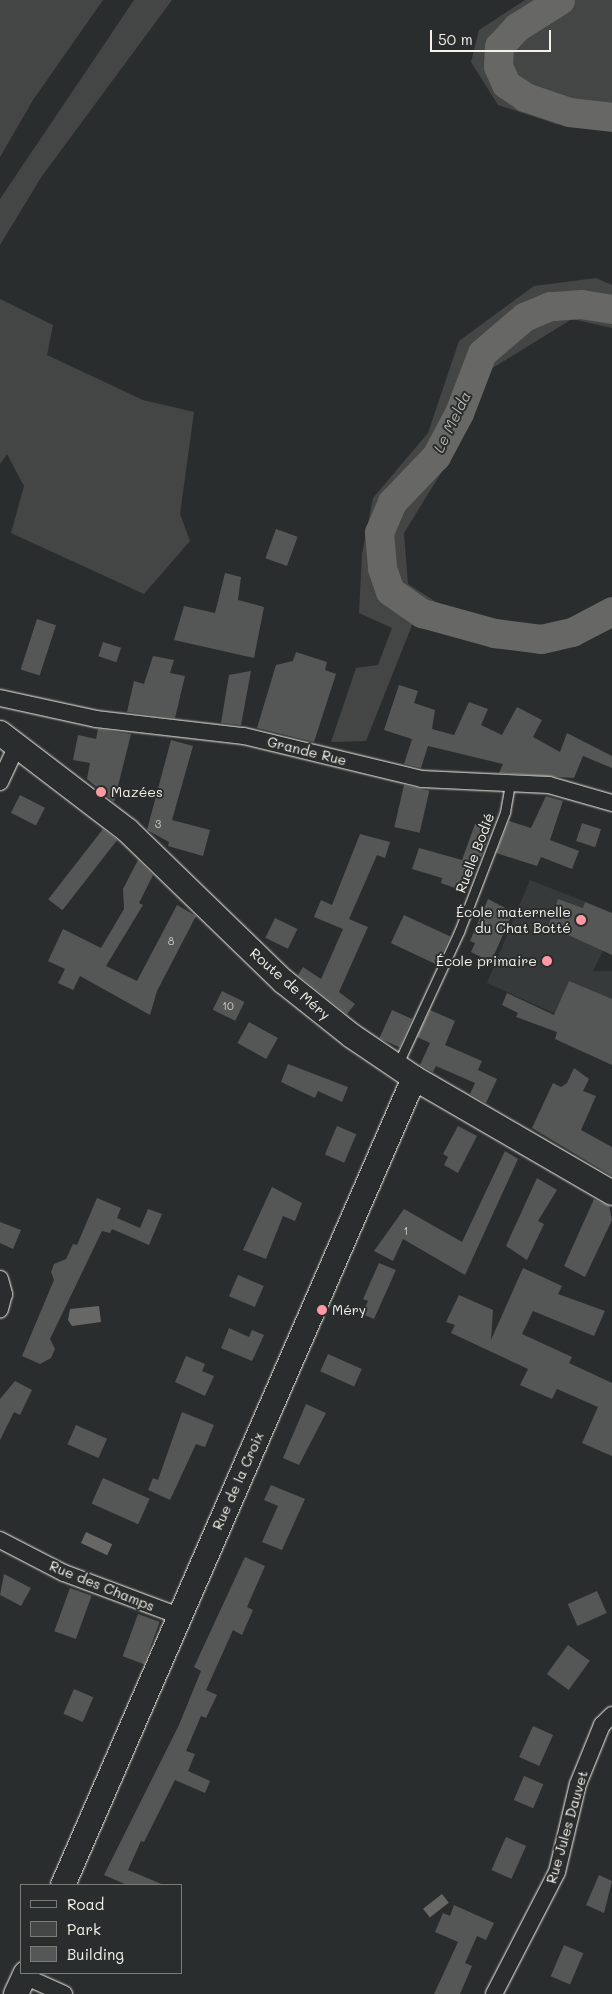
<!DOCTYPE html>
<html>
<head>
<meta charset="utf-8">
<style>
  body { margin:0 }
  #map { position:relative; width:612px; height:1994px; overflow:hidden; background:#2a2d2e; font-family:Mali,sans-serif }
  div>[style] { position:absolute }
  .built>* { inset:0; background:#373a3a }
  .green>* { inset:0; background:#444645 }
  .water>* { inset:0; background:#676866; transform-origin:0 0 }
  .river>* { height:29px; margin:-14.5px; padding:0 14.5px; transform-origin:14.5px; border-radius:14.5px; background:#676866 }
  .building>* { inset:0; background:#555756; transform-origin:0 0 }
  .roads { filter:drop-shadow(0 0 1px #f4f1e8) drop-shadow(0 0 1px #f4f1e8) }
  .lane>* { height:9px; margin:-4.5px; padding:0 4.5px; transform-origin:4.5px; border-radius:4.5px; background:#2a2d2e }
  .street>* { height:16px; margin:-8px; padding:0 8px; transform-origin:8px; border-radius:8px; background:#2a2d2e }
  .secondary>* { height:24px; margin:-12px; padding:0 12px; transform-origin:12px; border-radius:12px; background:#2a2d2e }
  .dots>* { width:14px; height:14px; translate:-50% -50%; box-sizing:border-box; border:2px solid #2a2d2e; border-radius:50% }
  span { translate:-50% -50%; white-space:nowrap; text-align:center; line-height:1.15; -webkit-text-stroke:4px #2a2d2e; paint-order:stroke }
  .number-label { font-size:11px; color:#cccac4 }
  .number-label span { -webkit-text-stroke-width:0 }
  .street-label { font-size:14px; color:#f4f1e8 }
  .poi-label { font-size:14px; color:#f4f1e8 }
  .left { translate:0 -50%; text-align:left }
  .right { translate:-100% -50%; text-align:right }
  .water-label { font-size:15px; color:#b5b3ae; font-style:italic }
  .legend { position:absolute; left:20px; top:1884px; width:162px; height:90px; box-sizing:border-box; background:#2a2d2e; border:1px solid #7b7b78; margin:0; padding:6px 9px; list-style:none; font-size:15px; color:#f4f1e8 }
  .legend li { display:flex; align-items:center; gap:10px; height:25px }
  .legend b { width:25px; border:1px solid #7b7b78 }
  .scale { position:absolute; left:430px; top:30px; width:121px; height:22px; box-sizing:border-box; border:2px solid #f4f1e8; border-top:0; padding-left:6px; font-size:15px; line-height:18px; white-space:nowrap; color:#f4f1e8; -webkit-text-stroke:4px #2a2d2e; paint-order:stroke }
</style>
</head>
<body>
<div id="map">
  <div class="built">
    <div style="clip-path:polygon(530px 880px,596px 906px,593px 912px,558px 899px,548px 926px,603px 951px,593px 971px,612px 971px,612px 1039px,487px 983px)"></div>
  </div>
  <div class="green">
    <div style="clip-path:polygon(0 0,103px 0,33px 100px,0 157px)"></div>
    <div style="clip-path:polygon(134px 0,172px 0,42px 176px,0 245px,0 199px)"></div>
    <div style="clip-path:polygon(525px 0,612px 0,612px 131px,556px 124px,498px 105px,471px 62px,479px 30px)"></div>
    <div style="clip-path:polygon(596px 278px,612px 285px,612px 328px,572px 319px,491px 369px,457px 447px,404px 533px,408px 584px,455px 614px,412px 625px,366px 741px,331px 742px,356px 668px,378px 665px,392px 628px,359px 613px,362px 554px,373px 498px,428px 433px,459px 341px,534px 286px)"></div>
    <div style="clip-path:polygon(0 299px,53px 325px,47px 355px,143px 400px,194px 412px,180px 514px,190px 541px,144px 594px,11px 533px,24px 486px,7px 454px,0 464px)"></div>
  </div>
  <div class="water">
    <div style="clip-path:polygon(99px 1306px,101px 1322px,72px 1326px,68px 1320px,70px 1309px)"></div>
    <div style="left:86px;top:1532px;width:29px;height:12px;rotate:25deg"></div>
    <div style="left:442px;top:1894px;width:11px;height:24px;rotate:52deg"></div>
  </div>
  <div class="river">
    <div style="left:560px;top:0;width:51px;rotate:147.9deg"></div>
    <div style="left:517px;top:27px;width:26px;rotate:133deg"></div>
    <div style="left:499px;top:46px;width:20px;rotate:93deg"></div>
    <div style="left:498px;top:66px;width:20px;rotate:66deg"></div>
    <div style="left:506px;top:84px;width:23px;rotate:34deg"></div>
    <div style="left:525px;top:97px;width:46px;rotate:18.8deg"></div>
    <div style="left:569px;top:112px;width:43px;rotate:6.6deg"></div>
    <div style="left:612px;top:309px;width:31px;rotate:-171deg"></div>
    <div style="left:581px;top:304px;width:31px;rotate:176deg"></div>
    <div style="left:550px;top:306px;width:28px;rotate:157deg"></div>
    <div style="left:524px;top:317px;width:55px;rotate:139.4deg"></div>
    <div style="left:482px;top:353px;width:64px;rotate:111deg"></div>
    <div style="left:459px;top:413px;width:49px;rotate:118.1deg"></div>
    <div style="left:436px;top:456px;width:64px;rotate:133.7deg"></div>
    <div style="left:392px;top:502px;width:33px;rotate:113deg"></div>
    <div style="left:379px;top:532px;width:36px;rotate:85deg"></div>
    <div style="left:382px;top:568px;width:24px;rotate:71deg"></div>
    <div style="left:390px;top:591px;width:39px;rotate:35deg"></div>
    <div style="left:422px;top:613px;width:75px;rotate:15.5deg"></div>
    <div style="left:494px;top:633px;width:47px;rotate:7.3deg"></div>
    <div style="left:541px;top:639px;width:32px;rotate:-13deg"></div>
    <div style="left:572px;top:632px;width:45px;rotate:-27.7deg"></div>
  </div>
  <div class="building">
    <div style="left:276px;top:529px;width:23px;height:31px;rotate:20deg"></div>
    <div style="clip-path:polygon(225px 573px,241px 577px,238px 600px,264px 607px,254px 658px,174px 640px,184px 606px,215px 613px)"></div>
    <div style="left:37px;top:619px;width:20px;height:53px;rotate:18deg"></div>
    <div style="left:103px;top:642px;width:19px;height:15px;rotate:18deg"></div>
    <div style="clip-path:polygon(296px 652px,327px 662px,325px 670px,336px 674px,314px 742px,257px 728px,276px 665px,293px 661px)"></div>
    <div style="clip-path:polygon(153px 656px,174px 660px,170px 673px,185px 676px,175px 718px,127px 712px,134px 681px,144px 684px)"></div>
    <div style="clip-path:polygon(251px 671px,241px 725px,221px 723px,229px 675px)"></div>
    <div style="clip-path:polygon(399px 685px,418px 691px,414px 703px,435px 710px,432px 729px,454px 735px,469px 702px,488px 709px,481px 725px,502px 735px,517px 707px,542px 720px,533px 737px,560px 752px,567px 733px,612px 756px,612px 768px,583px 756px,574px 778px,499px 773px,503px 764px,428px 746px,421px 768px,404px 764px,412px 739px,384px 730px)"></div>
    <div style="clip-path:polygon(98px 729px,131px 734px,114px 802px,87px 779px,90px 763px,73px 760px,78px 735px,96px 739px)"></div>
    <div style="clip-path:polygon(171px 740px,193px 746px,172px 820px,210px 830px,203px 856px,168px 846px,169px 842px,147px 830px)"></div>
    <div style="left:404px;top:785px;width:26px;height:43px;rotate:13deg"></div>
    <div style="left:20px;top:795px;width:28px;height:20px;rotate:27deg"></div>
    <div style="clip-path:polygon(546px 796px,563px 801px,550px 840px,579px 851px,572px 869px,541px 857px,537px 866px,496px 853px,509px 821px,531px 828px)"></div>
    <div style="left:582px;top:823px;width:20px;height:19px;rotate:18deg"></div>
    <div style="clip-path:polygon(475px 824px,491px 830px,481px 857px,477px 855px,466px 892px,441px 883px,442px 878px,412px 869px,419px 848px,462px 860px)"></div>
    <div style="left:103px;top:829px;width:18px;height:89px;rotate:38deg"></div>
    <div style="clip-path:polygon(360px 834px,390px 842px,385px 858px,377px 855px,349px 919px,368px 927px,339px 992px,355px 1004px,347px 1014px,298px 975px,303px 967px,321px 979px,343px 929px,314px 917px,321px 900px,332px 905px)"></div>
    <div style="clip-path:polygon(138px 860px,153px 875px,139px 903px,143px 905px,106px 966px,137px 981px,177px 905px,196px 916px,157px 991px,150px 1015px,80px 976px,73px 990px,58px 983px,65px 969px,48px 961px,63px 929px,101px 948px,124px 909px,123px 889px)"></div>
    <div style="clip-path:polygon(488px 899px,513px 912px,491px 962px,471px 952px,475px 943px,470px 941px)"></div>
    <div style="clip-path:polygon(558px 899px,583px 908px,585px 902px,612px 913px,612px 955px,548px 926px)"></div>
    <div style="left:404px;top:915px;width:51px;height:31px;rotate:25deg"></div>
    <div style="left:275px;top:918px;width:25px;height:22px;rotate:26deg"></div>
    <div style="clip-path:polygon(569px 981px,612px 999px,612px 1065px,555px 1039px,557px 1032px,516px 1017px,518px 1013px,502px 1005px,507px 993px,554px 1015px)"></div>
    <div style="left:222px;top:991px;width:25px;height:21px;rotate:26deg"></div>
    <div style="left:392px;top:1010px;width:22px;height:31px;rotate:24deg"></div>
    <div style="clip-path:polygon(430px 1010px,455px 1021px,445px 1045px,482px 1061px,478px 1070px,497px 1079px,486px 1103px,470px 1094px,475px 1083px,436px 1066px,433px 1072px,420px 1065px,430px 1043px,417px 1037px)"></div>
    <div style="left:249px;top:1022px;width:33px;height:24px;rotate:29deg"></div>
    <div style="clip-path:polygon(288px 1064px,348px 1087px,342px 1102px,318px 1091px,315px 1098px,281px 1082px)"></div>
    <div style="clip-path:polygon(574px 1068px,589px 1079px,583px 1091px,596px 1096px,581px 1130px,612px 1147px,612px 1176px,532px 1128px,553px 1083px,561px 1087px,567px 1083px)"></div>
    <div style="left:337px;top:1126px;width:21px;height:31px;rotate:23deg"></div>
    <div style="clip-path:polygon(458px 1126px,477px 1136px,458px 1173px,444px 1165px,448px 1157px,443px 1154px)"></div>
    <div style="clip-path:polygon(505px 1151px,518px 1159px,465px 1275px,403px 1239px,393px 1261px,374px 1251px,404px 1209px,462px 1242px)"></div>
    <div style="clip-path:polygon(537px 1178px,557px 1190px,538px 1221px,544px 1224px,527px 1260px,506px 1246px)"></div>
    <div style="clip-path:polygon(272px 1187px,302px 1203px,295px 1221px,283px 1216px,266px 1259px,243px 1250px)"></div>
    <div style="clip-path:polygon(97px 1198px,121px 1208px,117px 1218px,140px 1228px,148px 1209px,162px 1214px,149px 1245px,112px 1229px,110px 1233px,102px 1231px,50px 1339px,55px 1349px,51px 1358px,40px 1364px,22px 1356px,54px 1280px,51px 1272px,54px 1264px,66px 1259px,73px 1244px,77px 1245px)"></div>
    <div style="clip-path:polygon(594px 1199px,609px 1206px,612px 1220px,585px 1277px,564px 1266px)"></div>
    <div style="clip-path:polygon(0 1222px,21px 1230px,13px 1249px,0 1243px)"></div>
    <div style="clip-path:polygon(379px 1263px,396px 1270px,374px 1319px,362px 1314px,368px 1301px,363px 1299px)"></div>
    <div style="clip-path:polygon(523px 1268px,562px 1286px,558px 1294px,605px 1311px,594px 1336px,533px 1311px,522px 1334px,572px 1357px,569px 1363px,612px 1383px,612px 1456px,582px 1443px,598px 1407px,557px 1389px,552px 1399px,520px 1385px,528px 1369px,451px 1333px,455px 1325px,446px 1322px,459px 1295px,493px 1310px,491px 1340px)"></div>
    <div style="left:238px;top:1275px;width:28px;height:23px;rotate:23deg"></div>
    <div style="clip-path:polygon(229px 1328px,249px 1337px,252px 1330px,264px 1335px,252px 1361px,221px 1348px)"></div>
    <div style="left:328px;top:1354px;width:37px;height:19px;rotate:24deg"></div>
    <div style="clip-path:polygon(186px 1356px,205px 1364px,202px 1371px,214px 1376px,205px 1396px,175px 1382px)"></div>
    <div style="clip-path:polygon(15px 1381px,32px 1390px,20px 1415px,14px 1412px,0 1440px,0 1399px)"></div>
    <div style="clip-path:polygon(306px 1404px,326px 1413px,299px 1465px,283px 1458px)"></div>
    <div style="clip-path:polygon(182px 1412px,214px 1425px,205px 1447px,196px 1444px,170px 1500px,148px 1490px,153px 1478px,158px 1480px)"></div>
    <div style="left:76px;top:1425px;width:34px;height:21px;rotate:24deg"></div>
    <div style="left:103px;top:1478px;width:51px;height:28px;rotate:24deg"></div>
    <div style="clip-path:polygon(271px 1485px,305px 1499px,282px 1550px,262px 1542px,278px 1506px,264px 1500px)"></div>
    <div style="clip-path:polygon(245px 1557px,265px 1566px,247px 1607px,253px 1610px,242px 1635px,233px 1630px,206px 1690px,217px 1695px,206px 1718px,201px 1716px,186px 1751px,195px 1754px,188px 1771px,210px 1781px,205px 1793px,175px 1780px,144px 1842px,141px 1841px,128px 1870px,164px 1885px,127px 1885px,104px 1875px,179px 1725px,201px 1671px,194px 1667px)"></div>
    <div style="clip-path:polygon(4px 1574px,31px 1588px,21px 1606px,0 1595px)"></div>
    <div style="left:70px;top:1588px;width:23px;height:46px;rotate:20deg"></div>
    <div style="left:597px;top:1591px;width:24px;height:32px;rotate:66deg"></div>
    <div style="left:138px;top:1614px;width:23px;height:45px;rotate:20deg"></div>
    <div style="left:568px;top:1645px;width:27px;height:36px;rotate:36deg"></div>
    <div style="left:74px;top:1689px;width:21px;height:27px;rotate:23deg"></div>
    <div style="left:533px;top:1726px;width:22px;height:34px;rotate:24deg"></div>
    <div style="left:524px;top:1776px;width:21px;height:26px;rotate:23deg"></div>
    <div style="left:506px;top:1837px;width:22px;height:36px;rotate:24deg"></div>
    <div style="clip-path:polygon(599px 1875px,612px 1881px,604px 1913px,586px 1905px)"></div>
    <div style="clip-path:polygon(454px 1905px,494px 1923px,486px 1940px,477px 1936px,465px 1963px,472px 1966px,460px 1994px,434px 1994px,458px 1942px,435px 1932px,443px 1913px,450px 1916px)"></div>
    <div style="left:564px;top:1945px;width:21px;height:34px;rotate:23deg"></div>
  </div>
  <div class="roads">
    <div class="lane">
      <div style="left:397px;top:1066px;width:148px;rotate:-65.2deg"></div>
      <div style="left:459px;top:932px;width:129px;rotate:-69deg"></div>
      <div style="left:505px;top:812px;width:27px;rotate:-80deg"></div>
    </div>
    <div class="street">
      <div style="left:0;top:698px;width:98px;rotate:12.3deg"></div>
      <div style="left:96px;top:719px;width:149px;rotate:6.6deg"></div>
      <div style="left:244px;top:736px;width:183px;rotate:13.6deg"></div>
      <div style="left:422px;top:779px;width:127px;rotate:2.7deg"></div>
      <div style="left:549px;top:785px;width:66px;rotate:15.9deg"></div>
      <div style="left:0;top:782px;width:40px;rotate:-65deg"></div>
      <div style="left:0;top:1279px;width:16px;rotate:75deg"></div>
      <div style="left:4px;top:1294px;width:16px;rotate:105deg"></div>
      <div style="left:0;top:1540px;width:72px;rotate:27.3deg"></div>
      <div style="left:64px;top:1573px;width:123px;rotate:20.5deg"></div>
      <div style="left:24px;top:1976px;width:44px;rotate:24.2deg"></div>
      <div style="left:494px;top:1994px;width:137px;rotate:-62.7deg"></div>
      <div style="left:557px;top:1872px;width:90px;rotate:-76.6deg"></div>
      <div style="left:578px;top:1784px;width:64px;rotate:-67.9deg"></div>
      <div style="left:602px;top:1725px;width:14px;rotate:-45deg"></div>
    </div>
    <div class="secondary">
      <div style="left:0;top:733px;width:161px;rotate:37.4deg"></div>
      <div style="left:128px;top:831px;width:216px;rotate:44.1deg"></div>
      <div style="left:283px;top:981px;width:88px;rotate:38.6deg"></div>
      <div style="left:352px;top:1036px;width:75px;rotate:34.1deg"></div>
      <div style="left:414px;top:1078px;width:229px;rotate:30.1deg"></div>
      <div style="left:63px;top:1885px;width:880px;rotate:-66.49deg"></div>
      <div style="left:16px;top:1994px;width:23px;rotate:-65deg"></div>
    </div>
  </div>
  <div class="dots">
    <div style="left:101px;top:792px;background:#ff9aa2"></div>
    <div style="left:581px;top:920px;background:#ff9aa2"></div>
    <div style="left:547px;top:961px;background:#ff9aa2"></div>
    <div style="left:322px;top:1310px;background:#ff9aa2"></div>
  </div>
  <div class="number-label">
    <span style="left:158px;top:824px">3</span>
    <span style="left:171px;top:941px">8</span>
    <span style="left:228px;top:1006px">10</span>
    <span style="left:406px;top:1231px">1</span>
  </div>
  <div class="street-label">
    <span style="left:307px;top:751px;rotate:14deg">Grande Rue</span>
    <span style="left:475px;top:853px;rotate:-69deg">Ruelle Bodié</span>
    <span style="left:290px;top:984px;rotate:41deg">Route de Méry</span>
    <span style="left:238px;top:1481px;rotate:-66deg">Rue de la Croix</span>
    <span style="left:102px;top:1586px;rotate:22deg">Rue des Champs</span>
    <span style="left:567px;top:1827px;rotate:-74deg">Rue Jules Dauvet</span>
  </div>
  <div class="poi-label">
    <span class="left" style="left:111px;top:792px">Mazées</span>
    <span class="right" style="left:571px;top:920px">École maternelle<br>du Chat Botté</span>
    <span class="right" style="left:537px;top:961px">École primaire</span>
    <span class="left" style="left:332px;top:1310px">Méry</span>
  </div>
  <div class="water-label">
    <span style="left:452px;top:422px;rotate:-64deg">Le Melda</span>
  </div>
  <ul class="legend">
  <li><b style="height:6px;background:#2a2d2e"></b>Road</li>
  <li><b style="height:14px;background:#444645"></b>Park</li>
  <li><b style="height:14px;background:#555756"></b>Building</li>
  </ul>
  <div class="scale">50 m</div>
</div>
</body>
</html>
